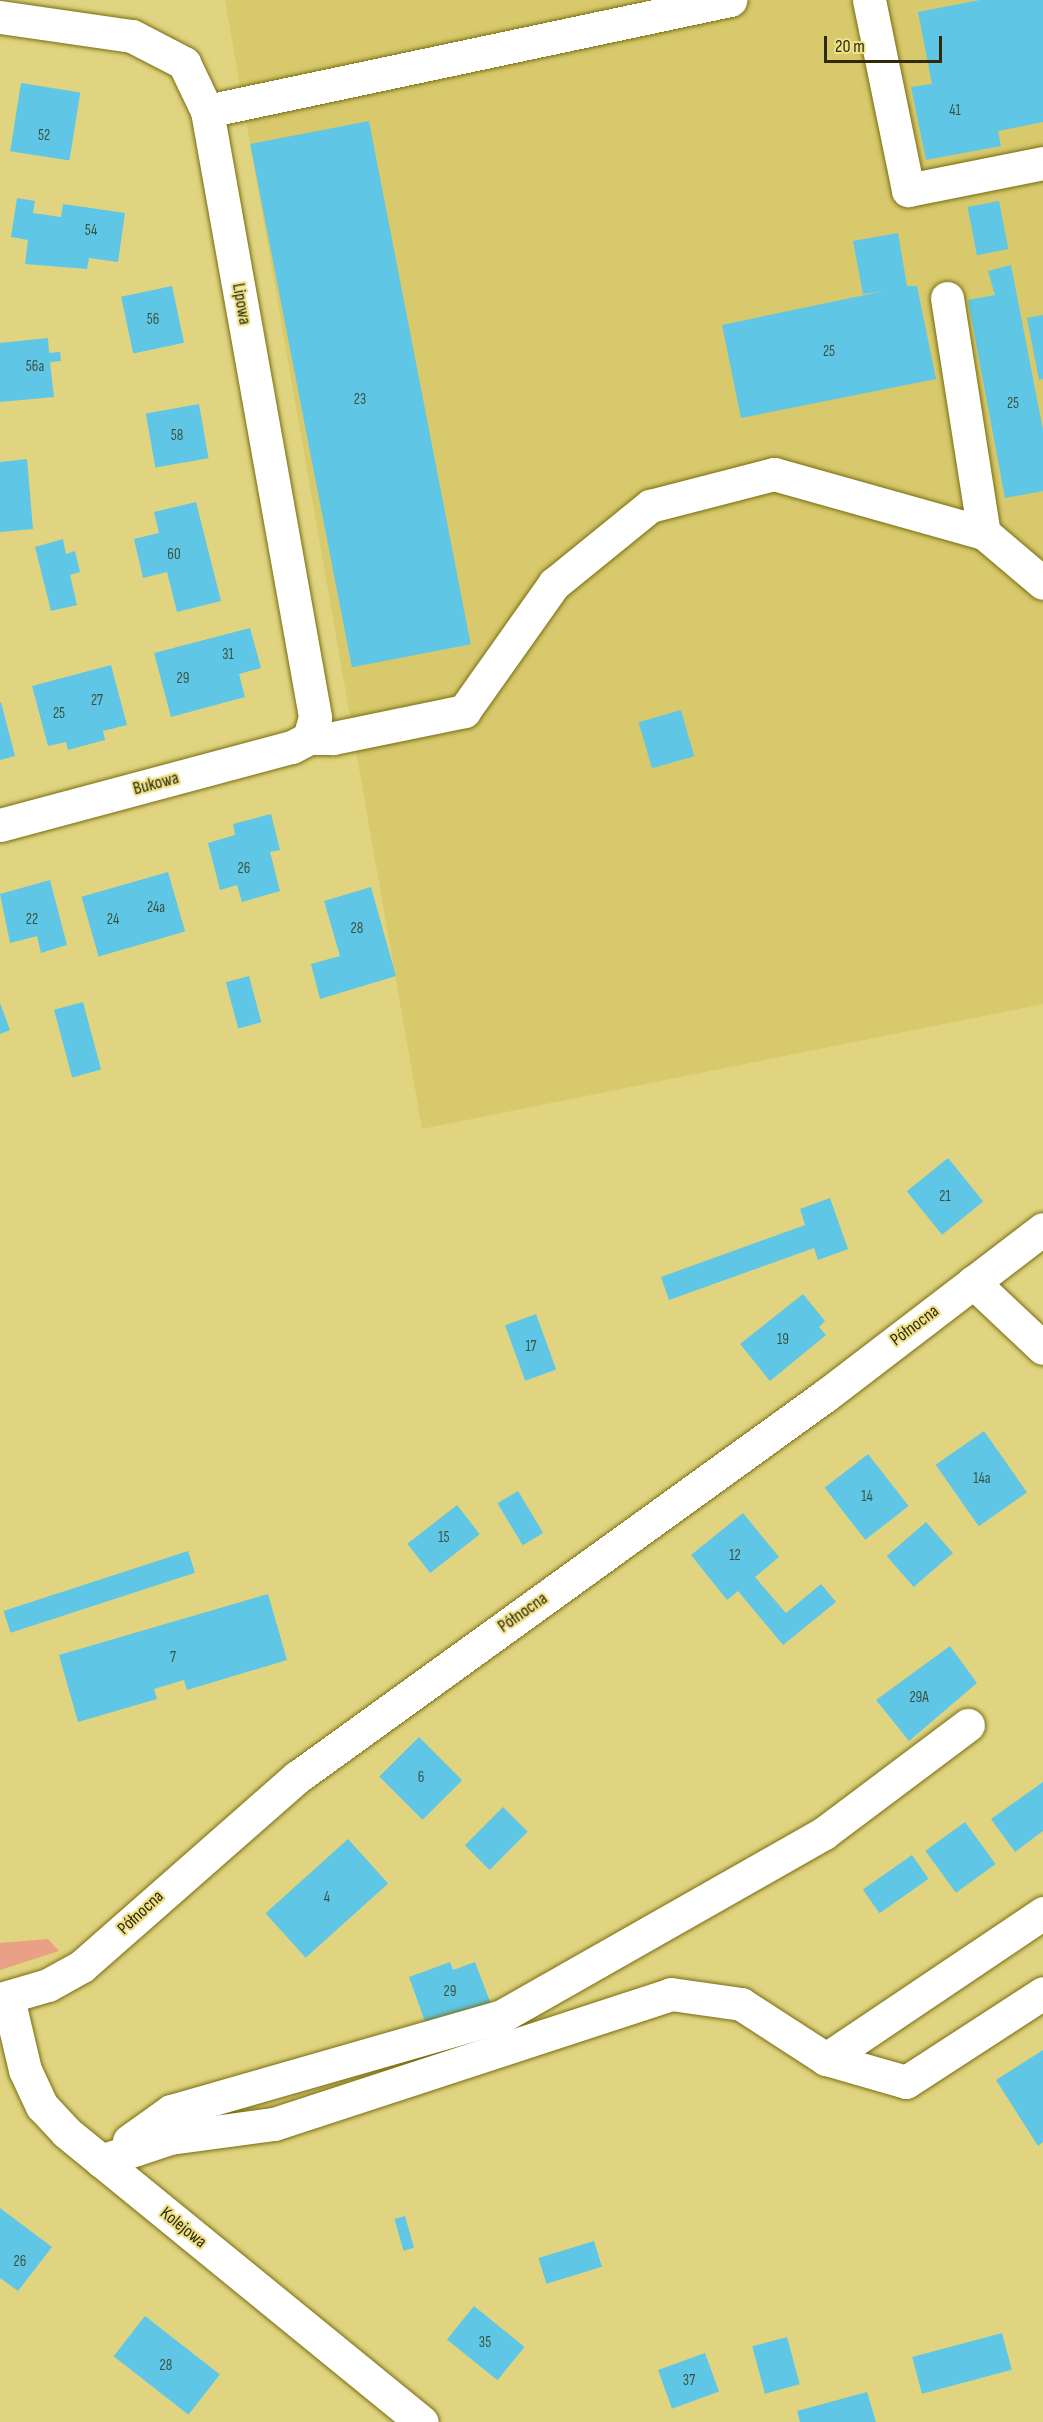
<!DOCTYPE html>
<html>
<head>
<meta charset="utf-8">
<style>
  body { margin:0 }
  #map { position:relative; width:1043px; height:2422px; overflow:hidden; background:#e1d481; font-family:"Sofia Sans Condensed",sans-serif }
  div>[style] { position:absolute }
  .built>* { inset:0; background:#d7c96c }
  .green>* { inset:0; background:#eaa085 }
  .building>* { inset:0; background:#5fc6e6; transform-origin:0 0 }
  .roads { filter:drop-shadow(0 0 2px #796d0f) drop-shadow(0 0 2px #796d0f) }
  .minor>* { height:33px; margin:-16.5px; padding:0 16.5px; transform-origin:16.5px; border-radius:16.5px; background:#fff }
  span { translate:-50% -50%; white-space:nowrap; text-align:center; line-height:1.15; -webkit-text-stroke:4.5px #eee18e; paint-order:stroke }
  .number-label { font-size:15px; color:#3c523e }
  .number-label span { -webkit-text-stroke-width:0 }
  .street-label { font-size:18px; color:#302b06 }
  .scale { position:absolute; left:824px; top:36px; width:118px; height:27px; box-sizing:border-box; border:3px solid #302b06; border-top:0; padding-left:8px; font-size:18px; line-height:21px; white-space:nowrap; color:#302b06; -webkit-text-stroke:4px #eee18e; paint-order:stroke }
</style>
</head>
<body>
<div id="map">
  <div class="built">
    <div style="clip-path:polygon(225px 0,1043px 0,1043px 1004px,422px 1129px)"></div>
  </div>
  <div class="green">
    <div style="clip-path:polygon(48px 1939px,59px 1951px,0 1970px,0 1943px)"></div>
  </div>
  <div class="building">
    <div style="clip-path:polygon(980px 0,1043px 0,1043px 122px,998px 131px,1001px 146px,926px 160px,911px 87px,932px 84px,918px 12px)"></div>
    <div style="left:21px;top:83px;width:60px;height:69px;rotate:9deg"></div>
    <div style="left:369px;top:121px;width:533px;height:121px;rotate:79deg"></div>
    <div style="clip-path:polygon(17px 198px,35px 201px,33px 213px,61px 217px,63px 204px,125px 213px,118px 262px,89px 258px,87px 269px,25px 264px,28px 240px,11px 237px)"></div>
    <div style="left:999px;top:201px;width:49px;height:32px;rotate:79deg"></div>
    <div style="clip-path:polygon(898px 233px,907px 286px,917px 286px,936px 379px,741px 418px,722px 325px,884px 291px,863px 294px,853px 241px)"></div>
    <div style="clip-path:polygon(1011px 265px,1043px 430px,1043px 491px,1005px 498px,968px 300px,995px 295px,988px 271px)"></div>
    <div style="left:172px;top:286px;width:58px;height:52px;rotate:78deg"></div>
    <div style="clip-path:polygon(1043px 315px,1043px 379px,1039px 380px,1027px 318px)"></div>
    <div style="clip-path:polygon(48px 338px,49px 353px,60px 352px,61px 361px,50px 362px,54px 397px,0 402px,0 343px)"></div>
    <div style="left:199px;top:404px;width:55px;height:54px;rotate:80deg"></div>
    <div style="clip-path:polygon(27px 459px,33px 529px,0 532px,0 462px)"></div>
    <div style="clip-path:polygon(196px 502px,221px 601px,177px 612px,167px 572px,143px 578px,134px 539px,159px 533px,154px 512px)"></div>
    <div style="clip-path:polygon(63px 539px,66px 554px,75px 551px,80px 572px,70px 575px,77px 605px,51px 611px,35px 547px)"></div>
    <div style="clip-path:polygon(250px 628px,261px 668px,239px 674px,245px 697px,171px 717px,154px 653px)"></div>
    <div style="clip-path:polygon(111px 665px,127px 725px,103px 731px,105px 740px,68px 750px,66px 742px,48px 746px,32px 686px)"></div>
    <div style="clip-path:polygon(1px 702px,15px 756px,0 760px,0 703px)"></div>
    <div style="left:681px;top:710px;width:48px;height:44px;rotate:74deg"></div>
    <div style="clip-path:polygon(271px 814px,280px 850px,270px 852px,280px 891px,242px 902px,237px 885px,220px 890px,208px 843px,235px 835px,233px 824px)"></div>
    <div style="left:168px;top:872px;width:62px;height:90px;rotate:74deg"></div>
    <div style="clip-path:polygon(50px 880px,67px 945px,41px 953px,37px 936px,10px 943px,0 894px)"></div>
    <div style="clip-path:polygon(371px 887px,396px 976px,320px 999px,311px 964px,340px 956px,324px 901px)"></div>
    <div style="left:249px;top:976px;width:48px;height:24px;rotate:75deg"></div>
    <div style="left:83px;top:1002px;width:70px;height:30px;rotate:75deg"></div>
    <div style="clip-path:polygon(0 1003px,10px 1030px,0 1034px)"></div>
    <div style="left:948px;top:1158px;width:56px;height:53px;rotate:51deg"></div>
    <div style="clip-path:polygon(830px 1198px,848px 1249px,818px 1260px,814px 1248px,669px 1300px,661px 1277px,805px 1225px,800px 1209px)"></div>
    <div style="clip-path:polygon(803px 1294px,825px 1321px,819px 1327px,826px 1335px,770px 1381px,740px 1344px)"></div>
    <div style="left:536px;top:1314px;width:59px;height:33px;rotate:70deg"></div>
    <div style="left:984px;top:1431px;width:75px;height:59px;rotate:55deg"></div>
    <div style="left:868px;top:1454px;width:66px;height:55px;rotate:52deg"></div>
    <div style="left:518px;top:1491px;width:49px;height:24px;rotate:59deg"></div>
    <div style="left:457px;top:1505px;width:37px;height:63px;rotate:52deg"></div>
    <div style="clip-path:polygon(743px 1513px,779px 1557px,755px 1577px,786px 1613px,821px 1584px,836px 1602px,783px 1645px,738px 1591px,727px 1600px,691px 1555px)"></div>
    <div style="left:926px;top:1522px;width:41px;height:52px;rotate:49deg"></div>
    <div style="left:188px;top:1551px;width:23px;height:194px;rotate:72deg"></div>
    <div style="clip-path:polygon(268px 1594px,287px 1660px,187px 1690px,184px 1680px,154px 1689px,157px 1699px,78px 1722px,59px 1655px)"></div>
    <div style="clip-path:polygon(950px 1646px,977px 1683px,909px 1741px,876px 1700px)"></div>
    <div style="left:419px;top:1737px;width:61px;height:56px;rotate:45deg"></div>
    <div style="clip-path:polygon(1043px 1782px,1043px 1831px,1015px 1852px,991px 1819px)"></div>
    <div style="left:503px;top:1807px;width:35px;height:54px;rotate:45deg"></div>
    <div style="left:965px;top:1822px;width:52px;height:49px;rotate:54deg"></div>
    <div style="left:348px;top:1839px;width:60px;height:111px;rotate:48deg"></div>
    <div style="left:912px;top:1855px;width:29px;height:60px;rotate:55deg"></div>
    <div style="clip-path:polygon(450px 1962px,453px 1970px,475px 1962px,492px 2007px,428px 2030px,409px 1977px)"></div>
    <div style="clip-path:polygon(1043px 2050px,1043px 2142px,1038px 2146px,996px 2080px)"></div>
    <div style="clip-path:polygon(0 2208px,52px 2247px,18px 2291px,0 2278px)"></div>
    <div style="left:405px;top:2216px;width:33px;height:11px;rotate:74deg"></div>
    <div style="left:594px;top:2241px;width:27px;height:58px;rotate:73deg"></div>
    <div style="left:474px;top:2306px;width:65px;height:43px;rotate:39deg"></div>
    <div style="left:145px;top:2316px;width:95px;height:51px;rotate:38deg"></div>
    <div style="left:1002px;top:2333px;width:38px;height:93px;rotate:75deg"></div>
    <div style="left:787px;top:2337px;width:49px;height:36px;rotate:75deg"></div>
    <div style="left:705px;top:2353px;width:41px;height:50px;rotate:70deg"></div>
    <div style="clip-path:polygon(867px 2392px,876px 2422px,800px 2422px,797px 2411px)"></div>
  </div>
  <div class="roads">
    <div class="minor">
      <div style="left:869px;top:0;width:194px;rotate:78.4deg"></div>
      <div style="left:908px;top:190px;width:138px;rotate:-11.3deg"></div>
      <div style="left:0;top:17px;width:133px;rotate:8.2deg"></div>
      <div style="left:132px;top:36px;width:59px;rotate:27.4deg"></div>
      <div style="left:184px;top:63px;width:53px;rotate:64.4deg"></div>
      <div style="left:207px;top:111px;width:616px;rotate:79.89deg"></div>
      <div style="left:315px;top:717px;width:22px;rotate:106deg"></div>
      <div style="left:207px;top:111px;width:535px;rotate:-11.98deg"></div>
      <div style="left:947px;top:298px;width:238px;rotate:81.1deg"></div>
      <div style="left:0;top:825px;width:302px;rotate:-15deg"></div>
      <div style="left:292px;top:747px;width:19px;rotate:-28deg"></div>
      <div style="left:309px;top:738px;width:24px"></div>
      <div style="left:333px;top:738px;width:134px;rotate:-11.6deg"></div>
      <div style="left:464px;top:711px;width:156px;rotate:-54.7deg"></div>
      <div style="left:554px;top:584px;width:124px;rotate:-39.1deg"></div>
      <div style="left:650px;top:506px;width:128px;rotate:-14.5deg"></div>
      <div style="left:774px;top:474px;width:218px;rotate:15.7deg"></div>
      <div style="left:984px;top:533px;width:77px;rotate:40.3deg"></div>
      <div style="left:973px;top:1282px;width:96px;rotate:43.3deg"></div>
      <div style="left:8px;top:1998px;width:74px;rotate:76.7deg"></div>
      <div style="left:25px;top:2070px;width:40px;rotate:65deg"></div>
      <div style="left:42px;top:2106px;width:35px;rotate:47deg"></div>
      <div style="left:66px;top:2132px;width:459px;rotate:39.2deg"></div>
      <div style="left:0;top:1999px;width:50px;rotate:-16.3deg"></div>
      <div style="left:48px;top:1985px;width:39px;rotate:-29deg"></div>
      <div style="left:82px;top:1966px;width:285px;rotate:-41.3deg"></div>
      <div style="left:296px;top:1778px;width:654px;rotate:-35.85deg"></div>
      <div style="left:826px;top:1395px;width:273px;rotate:-37.4deg"></div>
      <div style="left:826px;top:2059px;width:262px;rotate:-33.9deg"></div>
      <div style="left:129px;top:2141px;width:52px;rotate:-35.5deg"></div>
      <div style="left:171px;top:2111px;width:344px;rotate:-16deg"></div>
      <div style="left:502px;top:2016px;width:370px;rotate:-29.6deg"></div>
      <div style="left:824px;top:1833px;width:180px;rotate:-36.9deg"></div>
      <div style="left:101px;top:2161px;width:73px;rotate:-18.4deg"></div>
      <div style="left:170px;top:2138px;width:105px;rotate:-7.7deg"></div>
      <div style="left:274px;top:2124px;width:418px;rotate:-18.1deg"></div>
      <div style="left:671px;top:1994px;width:71px;rotate:8.1deg"></div>
      <div style="left:741px;top:2004px;width:101px;rotate:32.9deg"></div>
      <div style="left:826px;top:2059px;width:83px;rotate:16deg"></div>
      <div style="left:906px;top:2082px;width:163px;rotate:-33deg"></div>
    </div>
  </div>
  <div class="number-label">
    <span style="left:955px;top:111px">41</span>
    <span style="left:44px;top:136px">52</span>
    <span style="left:91px;top:231px">54</span>
    <span style="left:153px;top:320px">56</span>
    <span style="left:829px;top:352px">25</span>
    <span style="left:35px;top:367px">56a</span>
    <span style="left:360px;top:400px">23</span>
    <span style="left:1013px;top:404px">25</span>
    <span style="left:177px;top:436px">58</span>
    <span style="left:174px;top:555px">60</span>
    <span style="left:228px;top:655px">31</span>
    <span style="left:183px;top:679px">29</span>
    <span style="left:97px;top:701px">27</span>
    <span style="left:59px;top:714px">25</span>
    <span style="left:244px;top:869px">26</span>
    <span style="left:156px;top:908px">24a</span>
    <span style="left:32px;top:920px">22</span>
    <span style="left:113px;top:920px">24</span>
    <span style="left:357px;top:929px">28</span>
    <span style="left:945px;top:1197px">21</span>
    <span style="left:783px;top:1340px">19</span>
    <span style="left:531px;top:1347px">17</span>
    <span style="left:982px;top:1479px">14a</span>
    <span style="left:867px;top:1497px">14</span>
    <span style="left:444px;top:1538px">15</span>
    <span style="left:735px;top:1556px">12</span>
    <span style="left:173px;top:1658px">7</span>
    <span style="left:919px;top:1698px">29A</span>
    <span style="left:421px;top:1778px">6</span>
    <span style="left:327px;top:1898px">4</span>
    <span style="left:450px;top:1992px">29</span>
    <span style="left:20px;top:2262px">26</span>
    <span style="left:485px;top:2343px">35</span>
    <span style="left:166px;top:2366px">28</span>
    <span style="left:689px;top:2381px">37</span>
  </div>
  <div class="street-label">
    <span style="left:241px;top:304px;rotate:80deg">Lipowa</span>
    <span style="left:156px;top:784px;rotate:-15deg">Bukowa</span>
    <span style="left:915px;top:1326px;rotate:-37deg">Północna</span>
    <span style="left:523px;top:1613px;rotate:-35deg">Północna</span>
    <span style="left:141px;top:1913px;rotate:-43deg">Północna</span>
    <span style="left:183px;top:2228px;rotate:39deg">Kolejowa</span>
  </div>
  <div class="scale">20 m</div>
</div>
</body>
</html>
